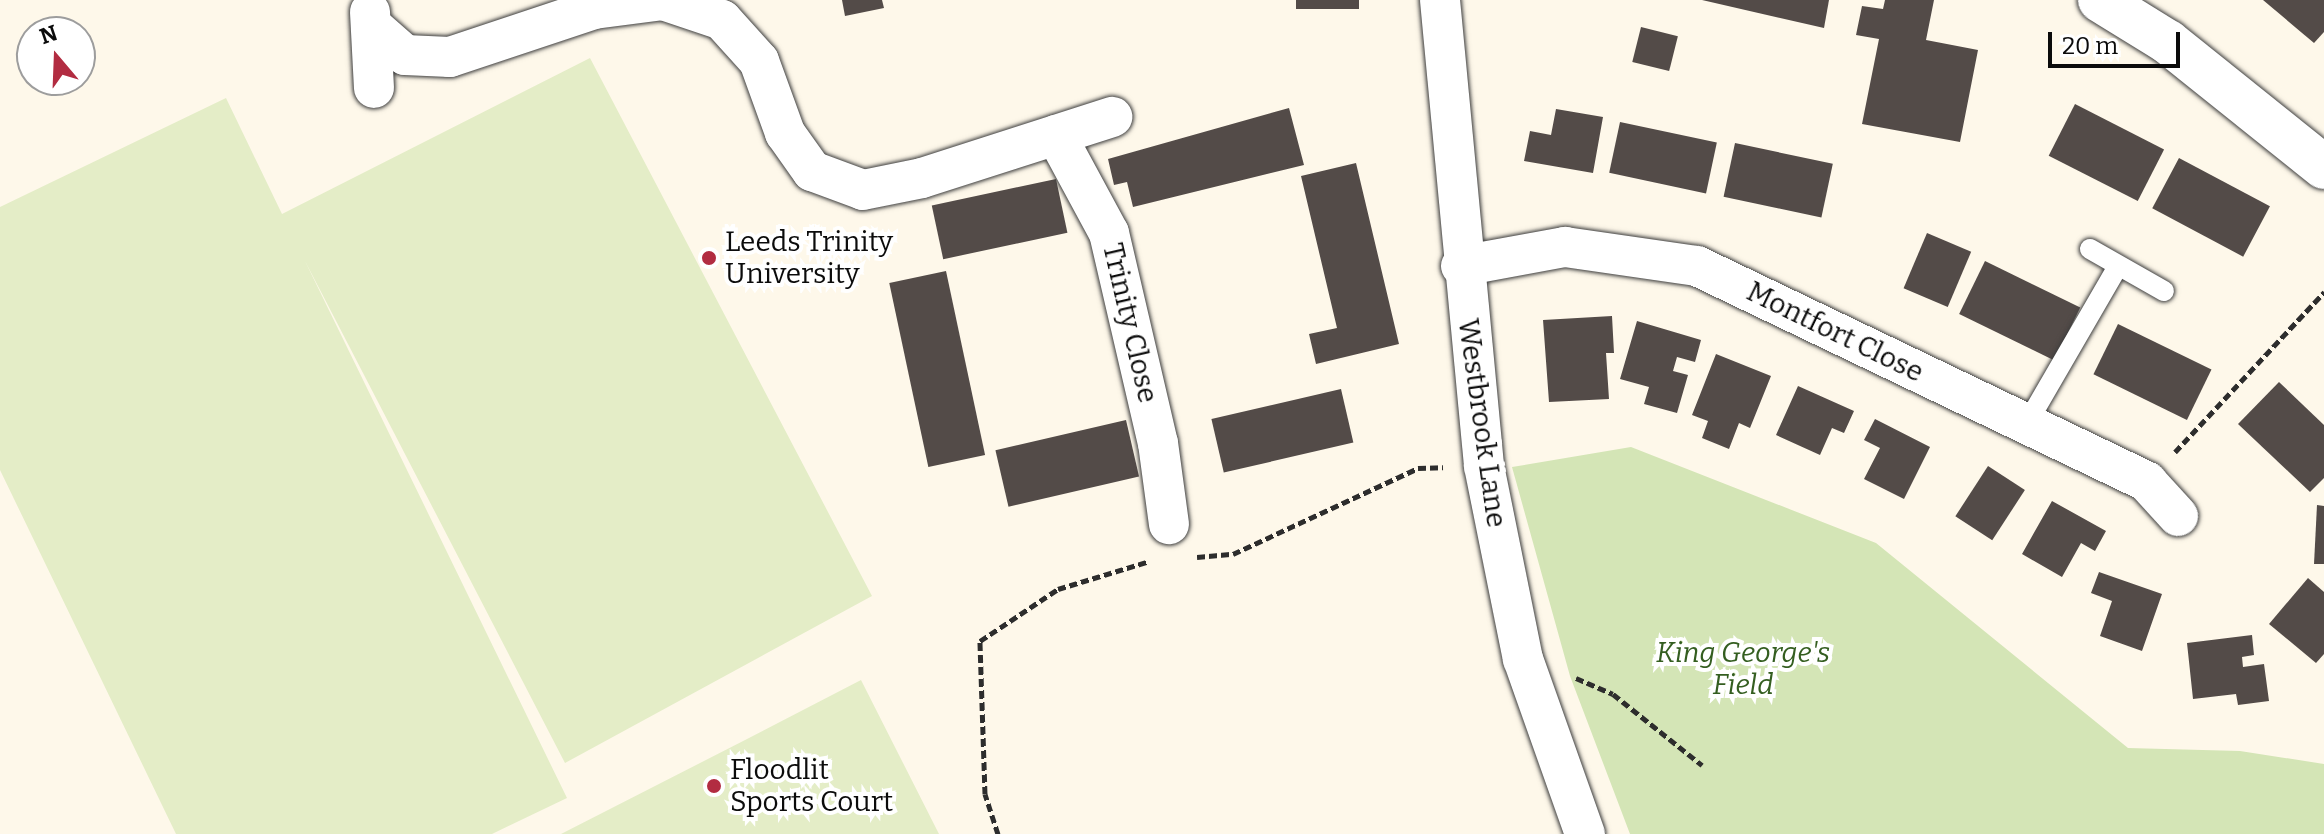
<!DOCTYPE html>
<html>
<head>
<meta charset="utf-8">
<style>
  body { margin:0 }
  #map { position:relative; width:2324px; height:834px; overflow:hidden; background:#fef8ea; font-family:Bitter,serif }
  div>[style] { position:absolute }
  .green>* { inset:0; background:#d4e5b6 }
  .pitch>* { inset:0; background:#e4edc7 }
  .building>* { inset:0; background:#534b48; transform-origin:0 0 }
  .path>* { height:5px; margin-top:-2.5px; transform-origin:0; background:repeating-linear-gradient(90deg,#2d2d2d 0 8px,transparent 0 12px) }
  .roads { filter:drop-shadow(0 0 2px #3e3e3e) drop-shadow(0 0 2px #3e3e3e) }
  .service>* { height:20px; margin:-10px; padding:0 10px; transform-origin:10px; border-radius:10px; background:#fff }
  .minor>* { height:40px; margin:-20px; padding:0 20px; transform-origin:20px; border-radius:20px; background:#fff }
  .tertiary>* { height:44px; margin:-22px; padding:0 22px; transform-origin:22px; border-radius:22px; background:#fff }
  .dots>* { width:22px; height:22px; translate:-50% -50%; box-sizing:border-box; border:4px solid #fff; border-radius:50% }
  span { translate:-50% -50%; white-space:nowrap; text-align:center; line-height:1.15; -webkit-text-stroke:8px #fff; paint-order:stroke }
  .poi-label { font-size:28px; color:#0b0b0b }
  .left { translate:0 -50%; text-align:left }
  .street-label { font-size:28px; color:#0b0b0b }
  .park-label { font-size:28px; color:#345e20; font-style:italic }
  .north { position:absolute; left:16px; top:16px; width:80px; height:80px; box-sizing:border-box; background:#fff; border:2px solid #9d9d9d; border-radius:50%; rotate:341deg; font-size:22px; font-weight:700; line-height:32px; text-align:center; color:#0b0b0b }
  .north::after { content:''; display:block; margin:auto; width:28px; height:36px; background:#b22c41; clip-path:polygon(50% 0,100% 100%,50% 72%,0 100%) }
  .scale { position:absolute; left:2048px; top:32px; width:132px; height:36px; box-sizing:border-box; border:4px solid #0b0b0b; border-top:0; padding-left:10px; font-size:24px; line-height:28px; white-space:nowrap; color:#0b0b0b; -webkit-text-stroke:6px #fff; paint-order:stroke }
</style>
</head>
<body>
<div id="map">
  <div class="green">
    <div style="clip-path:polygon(1631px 447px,1876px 543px,2128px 748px,2240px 751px,2324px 764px,2324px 834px,1630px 834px,1570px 676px,1512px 467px)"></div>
  </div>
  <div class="pitch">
    <div style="clip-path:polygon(590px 58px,872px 596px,565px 763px,305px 261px,567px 798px,492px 834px,176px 834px,0 470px,0 207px,226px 98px,282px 214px)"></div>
    <div style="clip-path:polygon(861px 680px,939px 834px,561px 834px,749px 738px)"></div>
  </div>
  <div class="building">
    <div style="clip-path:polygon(842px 0,882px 0,884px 8px,845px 16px)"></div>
    <div style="left:1296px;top:0;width:63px;height:9px"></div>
    <div style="clip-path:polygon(1702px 0,1829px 0,1824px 28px)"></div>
    <div style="clip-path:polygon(1885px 0,1934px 0,1926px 40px,1978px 50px,1960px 142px,1862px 124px,1879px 39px,1856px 35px,1862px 6px,1883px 9px)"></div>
    <div style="clip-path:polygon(2263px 0,2324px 0,2324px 32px,2314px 43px)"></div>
    <div style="left:1641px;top:27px;width:38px;height:36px;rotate:14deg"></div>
    <div style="left:2075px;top:104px;width:100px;height:58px;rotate:27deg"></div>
    <div style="clip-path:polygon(1289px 108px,1304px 165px,1133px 207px,1127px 182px,1114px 185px,1108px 159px)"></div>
    <div style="clip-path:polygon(1556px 109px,1603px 117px,1593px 173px,1524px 161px,1530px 131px,1551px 135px)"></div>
    <div style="left:1620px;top:122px;width:99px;height:52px;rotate:12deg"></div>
    <div style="left:1735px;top:143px;width:100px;height:55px;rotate:12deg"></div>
    <div style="left:2179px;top:158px;width:103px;height:57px;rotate:28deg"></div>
    <div style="clip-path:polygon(1356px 163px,1399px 344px,1316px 364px,1309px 334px,1337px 328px,1301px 176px)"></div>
    <div style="left:1056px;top:179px;width:55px;height:127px;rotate:78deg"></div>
    <div style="left:1927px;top:233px;width:48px;height:60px;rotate:23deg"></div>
    <div style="left:1985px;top:261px;width:106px;height:59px;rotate:26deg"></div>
    <div style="left:946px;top:271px;width:188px;height:58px;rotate:78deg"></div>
    <div style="clip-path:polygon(1612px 316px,1614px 353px,1606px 353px,1609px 399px,1549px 402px,1543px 320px)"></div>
    <div style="clip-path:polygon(1637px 321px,1701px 340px,1695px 362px,1677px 357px,1673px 371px,1688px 375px,1677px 413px,1644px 404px,1649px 387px,1620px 379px)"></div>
    <div style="left:2118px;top:324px;width:104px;height:56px;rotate:26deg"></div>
    <div style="clip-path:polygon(1716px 354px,1771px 376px,1750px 428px,1739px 423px,1729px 449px,1702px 438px,1708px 421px,1692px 415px)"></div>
    <div style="clip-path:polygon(2279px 382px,2324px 425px,2324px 478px,2310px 492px,2238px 424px)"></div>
    <div style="clip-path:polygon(1798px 386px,1854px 411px,1844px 433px,1832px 428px,1820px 455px,1776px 435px)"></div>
    <div style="left:1341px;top:389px;width:55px;height:133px;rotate:77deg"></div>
    <div style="clip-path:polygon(1875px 419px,1930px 447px,1904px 499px,1864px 479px,1880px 448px,1864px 440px)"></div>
    <div style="left:1126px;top:420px;width:58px;height:134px;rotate:77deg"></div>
    <div style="left:1988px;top:466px;width:44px;height:60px;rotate:33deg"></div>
    <div style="clip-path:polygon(2052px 501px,2106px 531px,2095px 551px,2081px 543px,2062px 577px,2022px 554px)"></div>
    <div style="clip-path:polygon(2317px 505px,2324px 506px,2324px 564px,2314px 564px)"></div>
    <div style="clip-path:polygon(2099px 572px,2162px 594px,2142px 651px,2100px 636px,2112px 601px,2091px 593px)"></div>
    <div style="clip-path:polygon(2308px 578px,2324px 592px,2324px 654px,2316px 663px,2269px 624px)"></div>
    <div style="clip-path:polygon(2252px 635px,2254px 655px,2242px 657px,2243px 667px,2264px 664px,2269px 701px,2238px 705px,2236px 694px,2193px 699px,2187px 643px)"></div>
  </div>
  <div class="path">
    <div style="left:2175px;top:452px;width:219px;rotate:-47deg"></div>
    <div style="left:1197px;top:557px;width:36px;rotate:-5deg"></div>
    <div style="left:1233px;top:554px;width:204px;rotate:-24.9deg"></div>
    <div style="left:1418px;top:468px;width:25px;rotate:-2deg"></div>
    <div style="left:1576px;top:678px;width:40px;rotate:23.4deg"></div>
    <div style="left:1613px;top:694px;width:114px;rotate:38.6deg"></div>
    <div style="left:998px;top:834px;width:42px;rotate:-108deg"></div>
    <div style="left:985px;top:794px;width:153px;rotate:-91.9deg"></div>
    <div style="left:980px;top:641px;width:94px;rotate:-33.7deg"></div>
    <div style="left:1058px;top:589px;width:93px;rotate:-16.9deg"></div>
  </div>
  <div class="roads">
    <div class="service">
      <div style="left:2090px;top:249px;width:85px;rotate:29.6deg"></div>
      <div style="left:2026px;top:425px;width:184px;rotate:-59.9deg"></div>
    </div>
    <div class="minor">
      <div style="left:1440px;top:0;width:468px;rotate:84.6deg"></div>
      <div style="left:1484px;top:466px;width:197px;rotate:78.6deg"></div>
      <div style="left:1523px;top:659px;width:186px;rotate:70.5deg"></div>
      <div style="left:370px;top:12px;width:76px;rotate:87deg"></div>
      <div style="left:372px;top:26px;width:44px;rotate:41.3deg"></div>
      <div style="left:405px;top:55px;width:45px;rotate:2.5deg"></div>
      <div style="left:450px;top:57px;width:152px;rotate:-18.4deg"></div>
      <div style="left:594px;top:9px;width:70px;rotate:-7.4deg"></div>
      <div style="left:663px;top:0;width:62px;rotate:18.7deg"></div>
      <div style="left:722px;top:20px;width:55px;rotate:47.9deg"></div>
      <div style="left:759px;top:61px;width:77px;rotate:70.1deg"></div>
      <div style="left:785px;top:133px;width:47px;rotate:54.6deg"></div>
      <div style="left:812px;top:171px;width:54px;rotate:20.4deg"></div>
      <div style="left:863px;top:190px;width:60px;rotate:-11.5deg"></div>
      <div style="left:922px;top:178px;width:200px;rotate:-17.8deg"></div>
      <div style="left:1056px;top:135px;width:111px;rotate:61.6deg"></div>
      <div style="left:1109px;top:233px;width:216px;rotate:76.9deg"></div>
      <div style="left:1158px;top:443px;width:82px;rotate:82.3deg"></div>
      <div style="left:1461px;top:266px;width:106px;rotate:-10.4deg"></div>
      <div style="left:1565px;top:247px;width:133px;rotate:8.2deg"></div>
      <div style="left:1697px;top:266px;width:499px;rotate:25.6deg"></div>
      <div style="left:2147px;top:482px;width:46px;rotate:47.6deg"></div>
    </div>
    <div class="tertiary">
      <div style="left:2100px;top:0;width:80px;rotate:31.7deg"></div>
      <div style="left:2168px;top:42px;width:200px;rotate:38.7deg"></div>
    </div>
  </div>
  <div class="dots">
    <div style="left:709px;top:258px;background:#b22c41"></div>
    <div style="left:714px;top:786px;background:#b22c41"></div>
  </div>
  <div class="poi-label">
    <span class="left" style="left:725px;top:258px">Leeds Trinity<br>University</span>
    <span class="left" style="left:730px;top:786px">Floodlit<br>Sports Court</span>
  </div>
  <div class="street-label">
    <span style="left:1130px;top:323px;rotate:77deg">Trinity Close</span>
    <span style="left:1835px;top:332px;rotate:26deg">Montfort Close</span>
    <span style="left:1482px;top:423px;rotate:82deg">Westbrook Lane</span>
  </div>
  <div class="park-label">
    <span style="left:1743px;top:669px">King George's<br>Field</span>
  </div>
  <div class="north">N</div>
  <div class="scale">20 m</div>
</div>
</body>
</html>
